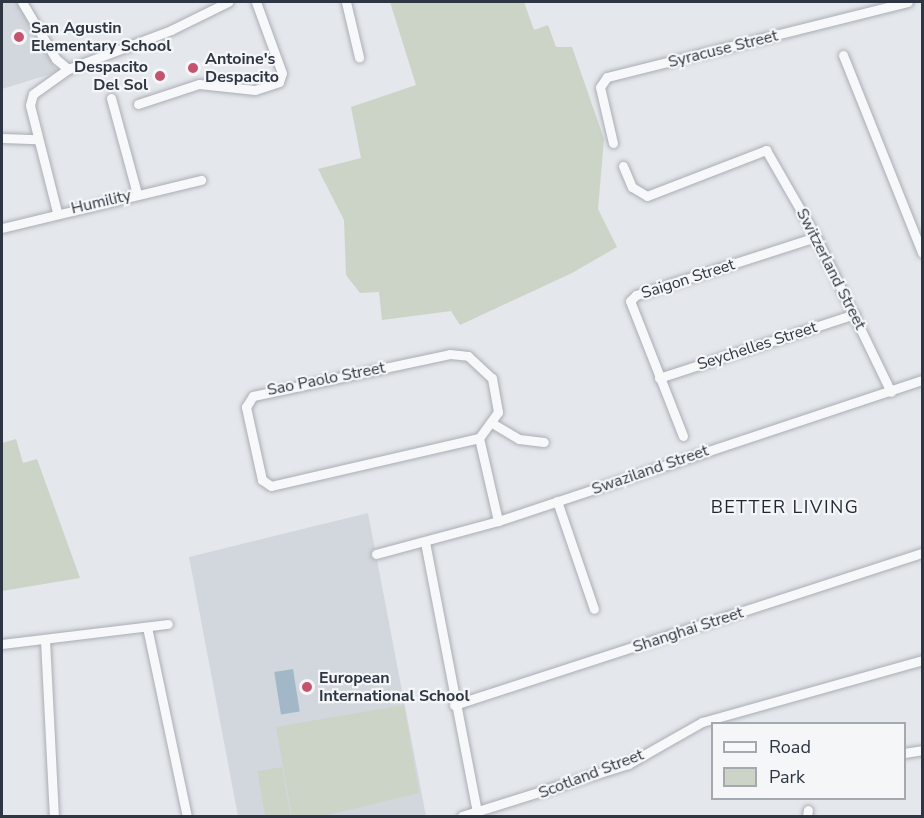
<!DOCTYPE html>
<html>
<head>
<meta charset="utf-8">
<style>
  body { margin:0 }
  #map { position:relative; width:924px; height:818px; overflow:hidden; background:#e4e7eb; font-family:"Nunito Sans",sans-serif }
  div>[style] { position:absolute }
  .built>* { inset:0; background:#d2d7dd }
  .green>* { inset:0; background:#cbd4c6; transform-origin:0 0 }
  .water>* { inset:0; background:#a2b8c8; transform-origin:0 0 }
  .roads { filter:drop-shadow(0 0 2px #a9aeb5) drop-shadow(0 0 2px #a9aeb5) }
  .minor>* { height:9px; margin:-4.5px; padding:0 4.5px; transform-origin:4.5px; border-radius:4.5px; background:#f7f8f9 }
  .dots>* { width:16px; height:16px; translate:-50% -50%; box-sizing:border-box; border:3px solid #f4f6f8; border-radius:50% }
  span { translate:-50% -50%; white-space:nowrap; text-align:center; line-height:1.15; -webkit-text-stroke:4.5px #f4f6f8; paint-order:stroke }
  .poi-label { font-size:16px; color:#2d3642; font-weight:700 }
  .left { translate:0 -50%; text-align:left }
  .right { translate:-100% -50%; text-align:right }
  .street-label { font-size:16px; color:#2d3642 }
  .neighbourhood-label { font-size:18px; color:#1f2733; letter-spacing:1.5px }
  .frame { position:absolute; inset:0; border:3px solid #2d3642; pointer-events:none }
  .legend { position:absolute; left:711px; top:722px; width:195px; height:78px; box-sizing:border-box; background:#f4f6f8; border:2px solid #a4a9af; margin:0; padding:8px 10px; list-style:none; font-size:18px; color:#2d3642 }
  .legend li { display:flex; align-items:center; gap:12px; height:30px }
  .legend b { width:30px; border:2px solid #a4a9af }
</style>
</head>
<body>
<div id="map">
  <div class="built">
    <div style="clip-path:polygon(2px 2px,18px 2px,57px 72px,2px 89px)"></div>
    <div style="clip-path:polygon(368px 513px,426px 816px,238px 816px,189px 557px)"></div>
  </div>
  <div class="green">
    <div style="clip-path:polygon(390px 2px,524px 2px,534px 30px,548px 25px,556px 47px,572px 47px,604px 139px,598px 209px,617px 247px,572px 273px,460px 325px,451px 311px,382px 320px,379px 292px,360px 293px,346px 275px,344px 220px,318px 169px,361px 158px,351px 107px,416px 85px)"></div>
    <div style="clip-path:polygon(16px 439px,23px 463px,37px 459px,80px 578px,2px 591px,2px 443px)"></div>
    <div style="clip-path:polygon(404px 705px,419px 793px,323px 816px,292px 816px,276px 727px)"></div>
    <div style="left:282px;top:767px;width:50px;height:25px;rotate:80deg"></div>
  </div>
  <div class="water">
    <div style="left:293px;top:669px;width:43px;height:19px;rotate:81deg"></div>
  </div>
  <div class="roads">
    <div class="minor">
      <div style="left:22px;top:2px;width:66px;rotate:59.2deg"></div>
      <div style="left:56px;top:59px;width:16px;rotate:40deg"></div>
      <div style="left:346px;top:2px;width:57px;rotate:76.7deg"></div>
      <div style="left:843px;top:55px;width:213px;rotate:68.2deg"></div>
      <div style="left:111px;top:98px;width:99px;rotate:74.8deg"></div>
      <div style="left:138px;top:104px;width:64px;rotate:-18.2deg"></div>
      <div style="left:199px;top:84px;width:56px;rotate:6.1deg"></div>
      <div style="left:255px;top:90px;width:25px;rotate:-18deg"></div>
      <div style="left:279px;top:82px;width:9px;rotate:-72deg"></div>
      <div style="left:282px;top:73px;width:76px;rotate:-110.1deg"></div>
      <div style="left:2px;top:138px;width:35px;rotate:2deg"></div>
      <div style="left:613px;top:143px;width:57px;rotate:-103.1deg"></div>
      <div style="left:600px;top:87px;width:12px;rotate:-55deg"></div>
      <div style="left:607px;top:77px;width:310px;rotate:-14deg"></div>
      <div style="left:623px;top:166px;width:23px;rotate:67deg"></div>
      <div style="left:632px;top:187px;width:17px;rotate:31deg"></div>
      <div style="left:647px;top:196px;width:128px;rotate:-21.1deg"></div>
      <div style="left:766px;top:150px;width:100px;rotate:60.1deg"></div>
      <div style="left:816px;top:237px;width:172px;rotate:64.2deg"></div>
      <div style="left:57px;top:212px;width:110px;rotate:-104.2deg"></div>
      <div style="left:30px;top:105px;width:11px;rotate:-75deg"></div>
      <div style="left:33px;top:94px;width:43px;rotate:-35.5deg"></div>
      <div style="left:68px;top:69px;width:110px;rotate:-20.7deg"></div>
      <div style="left:171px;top:30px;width:64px;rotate:-26.2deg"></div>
      <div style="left:2px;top:228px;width:205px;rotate:-13.6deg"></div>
      <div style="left:450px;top:354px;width:18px;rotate:6deg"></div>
      <div style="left:468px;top:356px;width:33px;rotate:43deg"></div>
      <div style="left:492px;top:378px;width:35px;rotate:80deg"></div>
      <div style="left:498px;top:412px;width:32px;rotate:126deg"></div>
      <div style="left:479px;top:438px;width:213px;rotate:167deg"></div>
      <div style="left:271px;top:486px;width:11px;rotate:-146deg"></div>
      <div style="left:262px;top:480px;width:75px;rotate:-102.4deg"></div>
      <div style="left:246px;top:407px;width:13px;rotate:-58deg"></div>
      <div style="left:253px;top:396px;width:201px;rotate:-12deg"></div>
      <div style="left:659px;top:378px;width:206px;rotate:-18.1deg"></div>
      <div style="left:492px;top:423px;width:31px;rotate:31deg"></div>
      <div style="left:519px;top:439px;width:25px;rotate:7deg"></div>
      <div style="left:683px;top:436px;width:145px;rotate:-111.4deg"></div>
      <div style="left:630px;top:301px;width:8px;rotate:-45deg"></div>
      <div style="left:636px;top:295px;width:189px;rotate:-17.9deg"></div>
      <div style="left:479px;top:438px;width:85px;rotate:77.1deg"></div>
      <div style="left:557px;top:501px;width:114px;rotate:71.1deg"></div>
      <div style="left:425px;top:542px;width:276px;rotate:79.1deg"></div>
      <div style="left:376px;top:554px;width:126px;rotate:-15.1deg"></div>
      <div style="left:498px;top:521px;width:447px;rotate:-18.4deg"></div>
      <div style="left:147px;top:627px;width:193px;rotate:78.1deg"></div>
      <div style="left:45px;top:640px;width:176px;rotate:87.1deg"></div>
      <div style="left:2px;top:644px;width:167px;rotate:-6.9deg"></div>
      <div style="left:454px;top:705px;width:492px;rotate:-18deg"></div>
      <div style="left:904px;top:753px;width:18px;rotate:-9deg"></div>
      <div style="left:462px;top:816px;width:174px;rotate:-17.4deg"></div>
      <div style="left:628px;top:764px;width:85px;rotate:-29.6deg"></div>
      <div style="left:702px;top:722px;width:229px;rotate:-15.7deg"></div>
      <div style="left:807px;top:816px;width:6px;rotate:-81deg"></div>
    </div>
  </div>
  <div class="dots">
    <div style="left:19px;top:37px;background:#c6536e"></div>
    <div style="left:193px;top:68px;background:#c6536e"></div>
    <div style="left:160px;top:76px;background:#c6536e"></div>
    <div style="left:307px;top:687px;background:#c6536e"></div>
  </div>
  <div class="poi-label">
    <span class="left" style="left:31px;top:37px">San Agustin<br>Elementary School</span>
    <span class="left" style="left:205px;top:68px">Antoine's<br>Despacito</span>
    <span class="right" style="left:148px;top:76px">Despacito<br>Del Sol</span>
    <span class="left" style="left:319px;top:687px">European<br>International School</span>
  </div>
  <div class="street-label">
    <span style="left:723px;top:49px;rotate:-14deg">Syracuse Street</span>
    <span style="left:101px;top:202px;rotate:-13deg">Humility</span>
    <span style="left:831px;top:269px;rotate:63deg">Switzerland Street</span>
    <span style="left:688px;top:279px;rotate:-18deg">Saigon Street</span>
    <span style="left:757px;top:346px;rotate:-18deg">Seychelles Street</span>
    <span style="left:326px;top:379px;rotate:-11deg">Sao Paolo Street</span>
    <span style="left:650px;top:470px;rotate:-19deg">Swaziland Street</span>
    <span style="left:688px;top:630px;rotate:-18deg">Shanghai Street</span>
    <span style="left:591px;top:774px;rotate:-21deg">Scotland Street</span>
  </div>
  <div class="neighbourhood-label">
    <span style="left:785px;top:507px">BETTER LIVING</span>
  </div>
  <div class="frame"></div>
  <ul class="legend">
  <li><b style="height:8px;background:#f7f8f9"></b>Road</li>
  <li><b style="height:16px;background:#cbd4c6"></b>Park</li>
  </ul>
</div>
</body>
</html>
